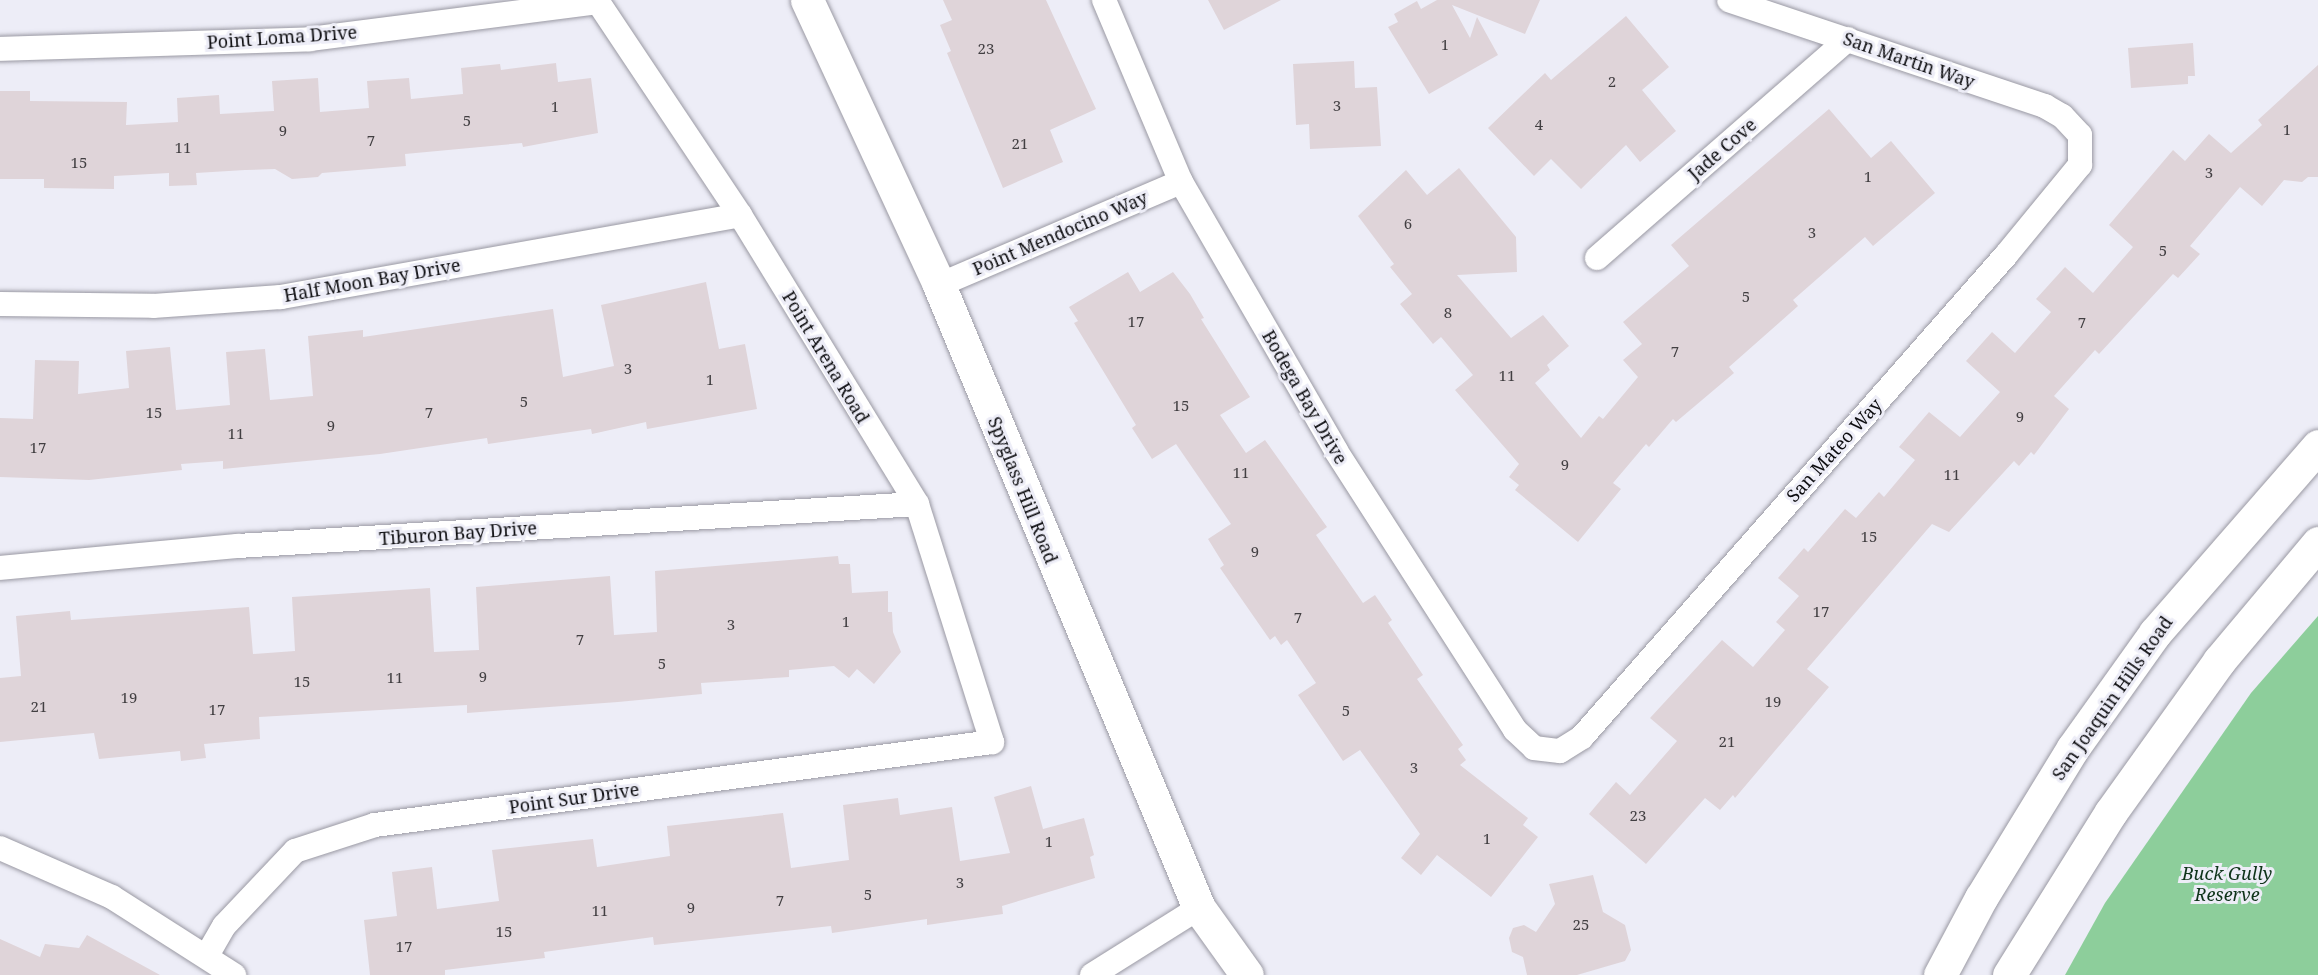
<!DOCTYPE html>
<html>
<head>
<meta charset="utf-8">
<style>
  body { margin:0 }
  #map { position:relative; width:2318px; height:975px; overflow:hidden; background:#ededf7; font-family:"Noto Serif",serif }
  div>[style] { position:absolute }
  .green>* { inset:0; background:#8dce9b }
  .building>* { inset:0; background:#dfd4d9 }
  .roads { filter:drop-shadow(0 0 2px #9a99a3) drop-shadow(0 0 2px #9a99a3) }
  .street>* { height:24px; margin:-12px; padding:0 12px; transform-origin:12px; border-radius:12px; background:#fff }
  .secondary>* { height:33px; margin:-16.5px; padding:0 16.5px; transform-origin:16.5px; border-radius:16.5px; background:#fff }
  span { translate:-50% -50%; white-space:nowrap; text-align:center; line-height:1.15; -webkit-text-stroke:6px #ededf7; paint-order:stroke }
  .number-label { font-size:15px; color:#423f42 }
  .number-label span { -webkit-text-stroke-width:0 }
  .street-label { font-size:18px; color:#0d0d10 }
  .park-label { font-size:18px; color:#0f341a; font-style:italic }
</style>
</head>
<body>
<div id="map">
  <div class="green">
    <div style="clip-path:polygon(2318px 616px,2318px 975px,2065px 975px,2105px 903px,2251px 693px)"></div>
  </div>
  <div class="building">
    <div style="clip-path:polygon(943px 0,1046px 0,1096px 109px,1050px 130px,1063px 162px,1003px 188px,947px 53px,951px 51px,940px 25px,952px 20px)"></div>
    <div style="clip-path:polygon(1208px 0,1281px 0,1224px 30px)"></div>
    <div style="clip-path:polygon(1437px 0,1540px 0,1525px 34px,1452px 5px,1470px 38px,1477px 17px,1498px 55px,1429px 94px,1388px 27px,1398px 22px,1394px 14px,1417px 1px,1421px 9px)"></div>
    <div style="clip-path:polygon(1626px 16px,1669px 67px,1642px 90px,1676px 131px,1640px 162px,1626px 145px,1581px 189px,1551px 159px,1534px 176px,1488px 128px,1545px 73px,1551px 80px)"></div>
    <div style="clip-path:polygon(2193px 43px,2195px 76px,2188px 76px,2188px 84px,2131px 88px,2128px 48px)"></div>
    <div style="clip-path:polygon(1354px 61px,1355px 88px,1377px 87px,1381px 146px,1310px 149px,1309px 124px,1296px 125px,1293px 64px)"></div>
    <div style="clip-path:polygon(556px 63px,558px 82px,591px 78px,598px 133px,523px 147px,522px 143px,405px 154px,406px 166px,322px 173px,318px 177px,292px 179px,275px 169px,245px 170px,196px 173px,197px 185px,169px 186px,169px 173px,114px 176px,114px 189px,44px 188px,44px 179px,0 179px,0 91px,30px 91px,30px 101px,127px 102px,126px 125px,178px 122px,177px 98px,219px 95px,220px 114px,274px 111px,272px 81px,318px 78px,320px 112px,369px 108px,367px 81px,409px 78px,411px 99px,463px 94px,461px 68px,500px 64px,501px 70px)"></div>
    <div style="clip-path:polygon(2318px 65px,2318px 177px,2308px 177px,2302px 182px,2284px 180px,2262px 206px,2240px 187px,2190px 246px,2200px 254px,2178px 278px,2173px 274px,2099px 354px,2095px 350px,2054px 396px,2069px 409px,2034px 455px,2031px 452px,2019px 466px,2014px 461px,1949px 532px,1932px 524px,1807px 669px,1829px 687px,1735px 798px,1733px 795px,1720px 810px,1705px 798px,1646px 864px,1589px 814px,1616px 782px,1630px 795px,1677px 741px,1650px 718px,1722px 640px,1753px 667px,1785px 630px,1776px 622px,1799px 596px,1778px 578px,1804px 548px,1808px 552px,1845px 509px,1856px 518px,1879px 492px,1884px 497px,1915px 460px,1899px 447px,1929px 412px,1960px 437px,2000px 392px,1966px 361px,1992px 332px,2015px 353px,2051px 312px,2036px 299px,2065px 267px,2093px 293px,2133px 247px,2109px 225px,2173px 150px,2185px 161px,2209px 134px,2231px 153px,2262px 125px,2258px 120px)"></div>
    <div style="clip-path:polygon(1829px 109px,1871px 158px,1891px 141px,1935px 193px,1873px 246px,1865px 237px,1793px 300px,1798px 306px,1729px 367px,1734px 373px,1676px 422px,1673px 419px,1649px 447px,1646px 444px,1613px 483px,1621px 489px,1578px 542px,1515px 490px,1519px 485px,1509px 477px,1519px 464px,1455px 390px,1473px 375px,1441px 337px,1433px 344px,1400px 304px,1412px 294px,1390px 267px,1394px 264px,1358px 216px,1406px 170px,1427px 195px,1459px 168px,1516px 237px,1517px 272px,1457px 275px,1511px 338px,1543px 315px,1569px 346px,1547px 365px,1550px 370px,1535px 383px,1581px 438px,1599px 416px,1603px 419px,1638px 377px,1623px 360px,1642px 344px,1623px 322px,1689px 266px,1671px 245px)"></div>
    <div style="clip-path:polygon(1128px 272px,1140px 292px,1173px 272px,1190px 294px,1204px 318px,1201px 319px,1250px 397px,1220px 415px,1246px 453px,1265px 440px,1327px 527px,1316px 535px,1363px 603px,1375px 595px,1392px 620px,1388px 623px,1423px 675px,1417px 679px,1463px 745px,1458px 749px,1466px 760px,1460px 765px,1528px 818px,1523px 825px,1538px 837px,1491px 897px,1437px 855px,1421px 875px,1401px 858px,1420px 834px,1360px 750px,1343px 761px,1298px 695px,1316px 683px,1287px 640px,1281px 645px,1275px 636px,1270px 640px,1220px 568px,1224px 565px,1208px 539px,1231px 524px,1176px 444px,1152px 459px,1132px 428px,1136px 425px,1074px 323px,1078px 321px,1069px 307px)"></div>
    <div style="clip-path:polygon(706px 282px,719px 349px,745px 344px,757px 409px,647px 429px,646px 422px,592px 434px,591px 429px,488px 444px,487px 438px,380px 454px,223px 469px,223px 461px,181px 464px,182px 470px,89px 480px,0 477px,0 418px,33px 419px,35px 360px,79px 361px,78px 394px,129px 388px,126px 351px,170px 347px,176px 410px,230px 405px,226px 352px,265px 349px,270px 400px,313px 396px,308px 336px,363px 330px,363px 337px,553px 309px,563px 377px,614px 366px,601px 305px)"></div>
    <div style="clip-path:polygon(838px 556px,839px 564px,850px 564px,852px 593px,888px 591px,888px 612px,892px 612px,893px 632px,901px 652px,874px 684px,857px 669px,849px 678px,834px 666px,789px 670px,789px 677px,701px 683px,702px 694px,618px 702px,467px 713px,467px 705px,259px 717px,260px 739px,204px 744px,206px 758px,181px 761px,180px 751px,99px 759px,94px 733px,0 742px,0 678px,21px 676px,16px 616px,70px 611px,71px 620px,249px 607px,253px 654px,295px 651px,292px 597px,430px 588px,434px 652px,479px 650px,476px 587px,610px 576px,614px 635px,657px 632px,655px 571px)"></div>
    <div style="clip-path:polygon(1031px 786px,1043px 829px,1084px 818px,1094px 855px,1090px 857px,1095px 878px,1002px 906px,1003px 914px,927px 925px,927px 919px,832px 933px,831px 926px,654px 945px,653px 937px,544px 952px,545px 958px,445px 970px,445px 975px,370px 975px,364px 920px,397px 916px,392px 872px,432px 867px,437px 909px,499px 901px,492px 850px,593px 839px,597px 867px,670px 856px,667px 826px,783px 813px,791px 868px,849px 860px,843px 805px,898px 798px,900px 815px,952px 807px,960px 861px,1010px 853px,994px 797px)"></div>
    <div style="clip-path:polygon(1593px 875px,1603px 912px,1625px 925px,1631px 950px,1625px 961px,1577px 975px,1527px 975px,1523px 957px,1512px 952px,1509px 938px,1513px 928px,1524px 925px,1536px 932px,1555px 904px,1549px 884px)"></div>
    <div style="clip-path:polygon(87px 935px,160px 975px,0 975px,0 939px,40px 957px,45px 944px,79px 948px)"></div>
  </div>
  <div class="roads">
    <div class="street">
      <div style="left:1104px;top:0;width:198px;rotate:67.1deg"></div>
      <div style="left:1181px;top:182px;width:310px;rotate:60deg"></div>
      <div style="left:1336px;top:451px;width:331px;rotate:57.3deg"></div>
      <div style="left:1515px;top:730px;width:26px;rotate:43deg"></div>
      <div style="left:1534px;top:748px;width:26px;rotate:7deg"></div>
      <div style="left:1560px;top:751px;width:26px;rotate:-32deg"></div>
      <div style="left:1582px;top:737px;width:642px;rotate:-48.66deg"></div>
      <div style="left:2006px;top:255px;width:117px;rotate:-50.6deg"></div>
      <div style="left:2080px;top:165px;width:30px;rotate:-90deg"></div>
      <div style="left:2080px;top:135px;width:26px;rotate:-133deg"></div>
      <div style="left:2062px;top:116px;width:20px;rotate:-150deg"></div>
      <div style="left:2045px;top:106px;width:333px;rotate:-161.5deg"></div>
      <div style="left:0;top:49px;width:310px;rotate:-1.8deg"></div>
      <div style="left:310px;top:39px;width:290px;rotate:-7.3deg"></div>
      <div style="left:598px;top:2px;width:256px;rotate:56.3deg"></div>
      <div style="left:740px;top:215px;width:339px;rotate:58.5deg"></div>
      <div style="left:917px;top:504px;width:250px;rotate:72.5deg"></div>
      <div style="left:992px;top:742px;width:623px;rotate:172.34deg"></div>
      <div style="left:375px;top:825px;width:84px;rotate:162deg"></div>
      <div style="left:295px;top:851px;width:103px;rotate:133.4deg"></div>
      <div style="left:224px;top:926px;width:34px;rotate:120deg"></div>
      <div style="left:1597px;top:258px;width:333px;rotate:-41.1deg"></div>
      <div style="left:939px;top:285px;width:263px;rotate:-23.1deg"></div>
      <div style="left:0;top:304px;width:153px;rotate:0.7deg"></div>
      <div style="left:153px;top:306px;width:128px;rotate:-4deg"></div>
      <div style="left:281px;top:297px;width:466px;rotate:-10.1deg"></div>
      <div style="left:0;top:568px;width:239px;rotate:-5.3deg"></div>
      <div style="left:238px;top:546px;width:680px;rotate:-3.54deg"></div>
      <div style="left:0;top:848px;width:122px;rotate:23.6deg"></div>
      <div style="left:112px;top:897px;width:145px;rotate:32.6deg"></div>
      <div style="left:1092px;top:975px;width:126px;rotate:-32.1deg"></div>
    </div>
    <div class="secondary">
      <div style="left:807px;top:0;width:314px;rotate:65.1deg"></div>
      <div style="left:939px;top:285px;width:675px;rotate:67.35deg"></div>
      <div style="left:1199px;top:908px;width:82px;rotate:54.4deg"></div>
      <div style="left:1940px;top:975px;width:87px;rotate:-62deg"></div>
      <div style="left:1981px;top:898px;width:176px;rotate:-58.5deg"></div>
      <div style="left:2073px;top:748px;width:141px;rotate:-54.5deg"></div>
      <div style="left:2155px;top:633px;width:248px;rotate:-48.9deg"></div>
      <div style="left:2009px;top:975px;width:192px;rotate:-58deg"></div>
      <div style="left:2111px;top:812px;width:186px;rotate:-54.4deg"></div>
      <div style="left:2219px;top:661px;width:154px;rotate:-50deg"></div>
    </div>
  </div>
  <div class="number-label">
    <span style="left:1445px;top:45px">1</span>
    <span style="left:986px;top:49px">23</span>
    <span style="left:1612px;top:82px">2</span>
    <span style="left:1337px;top:106px">3</span>
    <span style="left:555px;top:107px">1</span>
    <span style="left:467px;top:121px">5</span>
    <span style="left:1539px;top:125px">4</span>
    <span style="left:2287px;top:130px">1</span>
    <span style="left:283px;top:131px">9</span>
    <span style="left:371px;top:141px">7</span>
    <span style="left:1020px;top:144px">21</span>
    <span style="left:183px;top:148px">11</span>
    <span style="left:79px;top:163px">15</span>
    <span style="left:2209px;top:173px">3</span>
    <span style="left:1868px;top:177px">1</span>
    <span style="left:1408px;top:224px">6</span>
    <span style="left:1812px;top:233px">3</span>
    <span style="left:2163px;top:251px">5</span>
    <span style="left:1746px;top:297px">5</span>
    <span style="left:1448px;top:313px">8</span>
    <span style="left:1136px;top:322px">17</span>
    <span style="left:2082px;top:323px">7</span>
    <span style="left:1675px;top:352px">7</span>
    <span style="left:628px;top:369px">3</span>
    <span style="left:1507px;top:376px">11</span>
    <span style="left:710px;top:380px">1</span>
    <span style="left:524px;top:402px">5</span>
    <span style="left:1181px;top:406px">15</span>
    <span style="left:154px;top:413px">15</span>
    <span style="left:429px;top:413px">7</span>
    <span style="left:2020px;top:417px">9</span>
    <span style="left:331px;top:426px">9</span>
    <span style="left:236px;top:434px">11</span>
    <span style="left:38px;top:448px">17</span>
    <span style="left:1565px;top:465px">9</span>
    <span style="left:1241px;top:473px">11</span>
    <span style="left:1952px;top:475px">11</span>
    <span style="left:1869px;top:537px">15</span>
    <span style="left:1255px;top:552px">9</span>
    <span style="left:1821px;top:612px">17</span>
    <span style="left:1298px;top:618px">7</span>
    <span style="left:846px;top:622px">1</span>
    <span style="left:731px;top:625px">3</span>
    <span style="left:580px;top:640px">7</span>
    <span style="left:662px;top:664px">5</span>
    <span style="left:483px;top:677px">9</span>
    <span style="left:395px;top:678px">11</span>
    <span style="left:302px;top:682px">15</span>
    <span style="left:129px;top:698px">19</span>
    <span style="left:1773px;top:702px">19</span>
    <span style="left:39px;top:707px">21</span>
    <span style="left:217px;top:710px">17</span>
    <span style="left:1346px;top:711px">5</span>
    <span style="left:1727px;top:742px">21</span>
    <span style="left:1414px;top:768px">3</span>
    <span style="left:1638px;top:816px">23</span>
    <span style="left:1487px;top:839px">1</span>
    <span style="left:1049px;top:842px">1</span>
    <span style="left:960px;top:883px">3</span>
    <span style="left:868px;top:895px">5</span>
    <span style="left:780px;top:901px">7</span>
    <span style="left:691px;top:908px">9</span>
    <span style="left:600px;top:911px">11</span>
    <span style="left:1581px;top:925px">25</span>
    <span style="left:504px;top:932px">15</span>
    <span style="left:404px;top:947px">17</span>
  </div>
  <div class="street-label">
    <span style="left:282px;top:37px;rotate:-4deg">Point Loma Drive</span>
    <span style="left:1909px;top:60px;rotate:19deg">San Martin Way</span>
    <span style="left:1722px;top:149px;rotate:-41deg">Jade Cove</span>
    <span style="left:1060px;top:233px;rotate:-23deg">Point Mendocino Way</span>
    <span style="left:372px;top:280px;rotate:-10deg">Half Moon Bay Drive</span>
    <span style="left:826px;top:357px;rotate:59deg">Point Arena Road</span>
    <span style="left:1305px;top:397px;rotate:60deg">Bodega Bay Drive</span>
    <span style="left:1834px;top:450px;rotate:-48deg">San Mateo Way</span>
    <span style="left:1023px;top:490px;rotate:68deg">Spyglass Hill Road</span>
    <span style="left:458px;top:533px;rotate:-4deg">Tiburon Bay Drive</span>
    <span style="left:2112px;top:698px;rotate:-55deg">San Joaquin Hills Road</span>
    <span style="left:574px;top:798px;rotate:-8deg">Point Sur Drive</span>
  </div>
  <div class="park-label">
    <span style="left:2227px;top:884px">Buck Gully<br>Reserve</span>
  </div>
</div>
</body>
</html>
